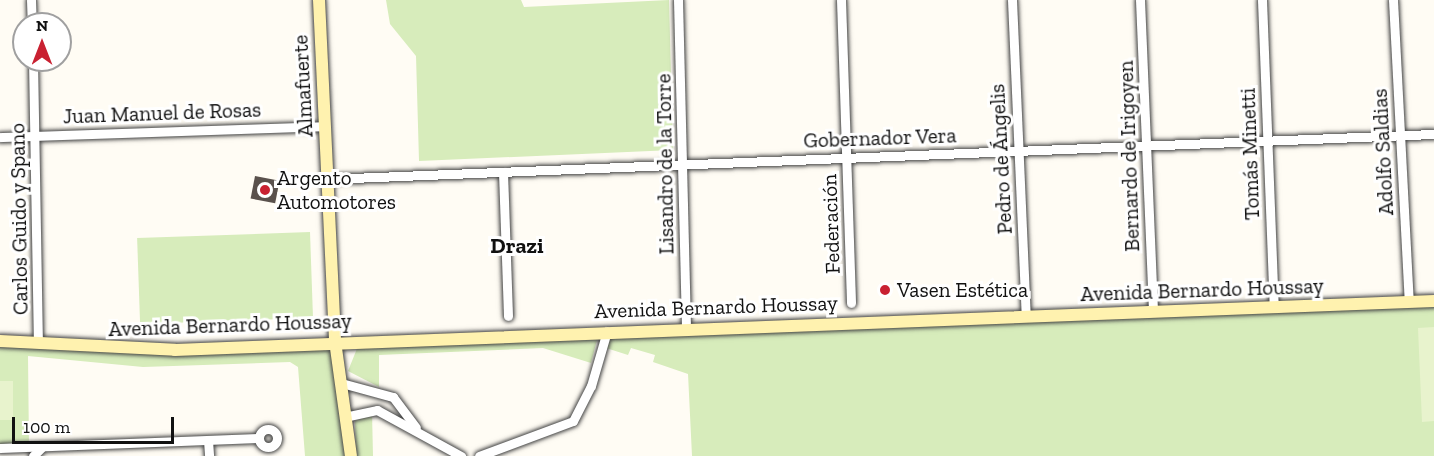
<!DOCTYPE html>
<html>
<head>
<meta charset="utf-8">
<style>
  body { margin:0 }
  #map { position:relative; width:1434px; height:456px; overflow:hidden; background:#fffcf4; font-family:"Zilla Slab",serif }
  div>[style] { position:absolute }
  .green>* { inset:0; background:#d7ecbb; transform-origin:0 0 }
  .pitch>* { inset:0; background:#e8f3cd; transform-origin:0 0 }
  .building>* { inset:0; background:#5a514c; transform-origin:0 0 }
  .roads { filter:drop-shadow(0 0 2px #444) drop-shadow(0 0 2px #444) }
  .street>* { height:9px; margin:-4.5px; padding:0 4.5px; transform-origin:4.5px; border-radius:4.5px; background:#fff }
  .street>.ring { margin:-4.5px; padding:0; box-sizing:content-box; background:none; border:9px solid #fff; border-radius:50% }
  .secondary>* { height:12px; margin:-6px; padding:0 6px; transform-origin:6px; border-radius:6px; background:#fff2af }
  .dots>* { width:16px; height:16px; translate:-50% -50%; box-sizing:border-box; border:3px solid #fff; border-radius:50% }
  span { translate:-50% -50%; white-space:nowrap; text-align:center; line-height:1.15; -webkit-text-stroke:6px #fff; paint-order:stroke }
  .street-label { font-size:21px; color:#111 }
  .poi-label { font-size:21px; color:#111 }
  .left { translate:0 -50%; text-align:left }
  .neighbourhood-label { font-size:22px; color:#111; font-weight:700 }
  .north { position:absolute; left:12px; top:12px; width:60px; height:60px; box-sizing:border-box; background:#fff; border:2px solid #a0a0a0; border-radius:50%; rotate:0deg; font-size:16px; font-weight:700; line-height:24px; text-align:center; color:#111 }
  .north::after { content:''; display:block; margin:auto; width:21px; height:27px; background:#c92131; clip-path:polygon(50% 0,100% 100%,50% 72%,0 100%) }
  .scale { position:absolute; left:12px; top:417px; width:162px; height:27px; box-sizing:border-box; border:3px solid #111; border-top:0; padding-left:8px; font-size:18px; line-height:21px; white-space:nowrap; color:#111; -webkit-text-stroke:4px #fff; paint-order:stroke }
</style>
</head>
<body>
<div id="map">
  <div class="green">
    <div style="clip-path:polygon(386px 0,521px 0,524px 7px,669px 0,673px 150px,419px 161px,416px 56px,390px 24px)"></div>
    <div style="left:310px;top:232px;width:86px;height:173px;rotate:88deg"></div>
    <div style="clip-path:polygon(1434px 301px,1434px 456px,692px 456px,688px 374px,653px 362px,655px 355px,631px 348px,628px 355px,606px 348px,611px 336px)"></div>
    <div style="clip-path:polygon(598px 336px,591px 363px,543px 348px,379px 355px,379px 387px,348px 371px,358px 346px)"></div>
    <div style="clip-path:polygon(0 341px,76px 347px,335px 341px,351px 456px,305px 456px,298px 367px,290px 362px,143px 367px,28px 356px,29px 447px,0 448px)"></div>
    <div style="clip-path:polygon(372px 412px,373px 456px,356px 456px,355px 421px)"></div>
  </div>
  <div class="pitch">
    <div style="clip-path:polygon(1434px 327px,1434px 421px,1422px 422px,1418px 328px)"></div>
    <div style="left:0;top:381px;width:13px;height:39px"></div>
  </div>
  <div class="building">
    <div style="left:255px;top:176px;width:25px;height:23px;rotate:11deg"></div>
  </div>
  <div class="roads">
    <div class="street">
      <div style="left:31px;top:0;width:24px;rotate:88deg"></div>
      <div style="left:678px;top:0;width:328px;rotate:88.6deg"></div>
      <div style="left:841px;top:0;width:303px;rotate:88.1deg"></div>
      <div style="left:1012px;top:0;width:316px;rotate:87.5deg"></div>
      <div style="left:1140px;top:0;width:311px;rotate:87.6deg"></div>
      <div style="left:1262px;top:0;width:307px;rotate:87.8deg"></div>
      <div style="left:1393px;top:0;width:302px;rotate:87deg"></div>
      <div style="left:33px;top:60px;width:281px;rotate:89deg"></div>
      <div style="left:0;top:137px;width:325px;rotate:-1.9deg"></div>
      <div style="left:503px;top:172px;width:144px;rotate:88deg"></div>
      <div style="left:327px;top:179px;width:1108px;rotate:-2.33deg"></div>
      <div style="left:345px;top:384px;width:50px;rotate:15.2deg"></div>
      <div style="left:393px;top:397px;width:38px;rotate:53deg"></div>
      <div style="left:349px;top:416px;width:29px;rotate:-12deg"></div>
      <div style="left:377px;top:410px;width:96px;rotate:28.7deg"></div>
      <div class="ring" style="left:259px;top:429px;width:9px;height:9px"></div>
      <div style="left:208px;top:440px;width:16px;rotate:86deg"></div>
      <div style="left:0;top:448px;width:258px;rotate:-2.2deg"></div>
      <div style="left:33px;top:456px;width:13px;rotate:-45deg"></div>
      <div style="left:479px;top:456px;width:100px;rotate:-20.4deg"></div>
      <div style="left:573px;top:421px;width:39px;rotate:-63deg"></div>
      <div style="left:591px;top:386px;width:57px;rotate:-73.8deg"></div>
    </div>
    <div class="secondary">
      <div style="left:319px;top:0;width:341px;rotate:87.3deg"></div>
      <div style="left:335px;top:341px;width:116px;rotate:82.1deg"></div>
      <div style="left:0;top:341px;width:175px;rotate:2.9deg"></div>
      <div style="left:175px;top:350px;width:1260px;rotate:-2.23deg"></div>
    </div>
  </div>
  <div class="dots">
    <div style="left:265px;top:190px;background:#c92131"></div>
    <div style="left:885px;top:290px;background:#c92131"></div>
  </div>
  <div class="street-label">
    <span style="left:303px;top:86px;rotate:-93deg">Almafuerte</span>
    <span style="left:162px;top:113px;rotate:-2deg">Juan Manuel de Rosas</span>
    <span style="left:880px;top:138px;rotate:-2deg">Gobernador Vera</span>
    <span style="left:1383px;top:152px;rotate:-93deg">Adolfo Saldias</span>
    <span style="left:1250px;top:154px;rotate:-92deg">Tomás Minetti</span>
    <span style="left:1129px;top:156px;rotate:-92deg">Bernardo de Irigoyen</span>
    <span style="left:1001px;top:159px;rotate:-93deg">Pedro de Ángelis</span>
    <span style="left:665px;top:164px;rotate:-91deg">Lisandro de la Torre</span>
    <span style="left:19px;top:219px;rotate:-91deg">Carlos Guido y Spano</span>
    <span style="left:831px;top:224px;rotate:-92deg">Federación</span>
    <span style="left:1202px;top:290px;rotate:-2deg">Avenida Bernardo Houssay</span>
    <span style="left:716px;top:307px;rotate:-2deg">Avenida Bernardo Houssay</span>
    <span style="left:230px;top:325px;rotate:-2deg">Avenida Bernardo Houssay</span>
  </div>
  <div class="poi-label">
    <span class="left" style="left:277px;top:190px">Argento<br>Automotores</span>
    <span class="left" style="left:897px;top:290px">Vasen Estética</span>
  </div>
  <div class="neighbourhood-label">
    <span style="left:517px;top:246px">Drazi</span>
  </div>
  <div class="north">N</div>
  <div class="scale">100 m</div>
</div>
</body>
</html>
